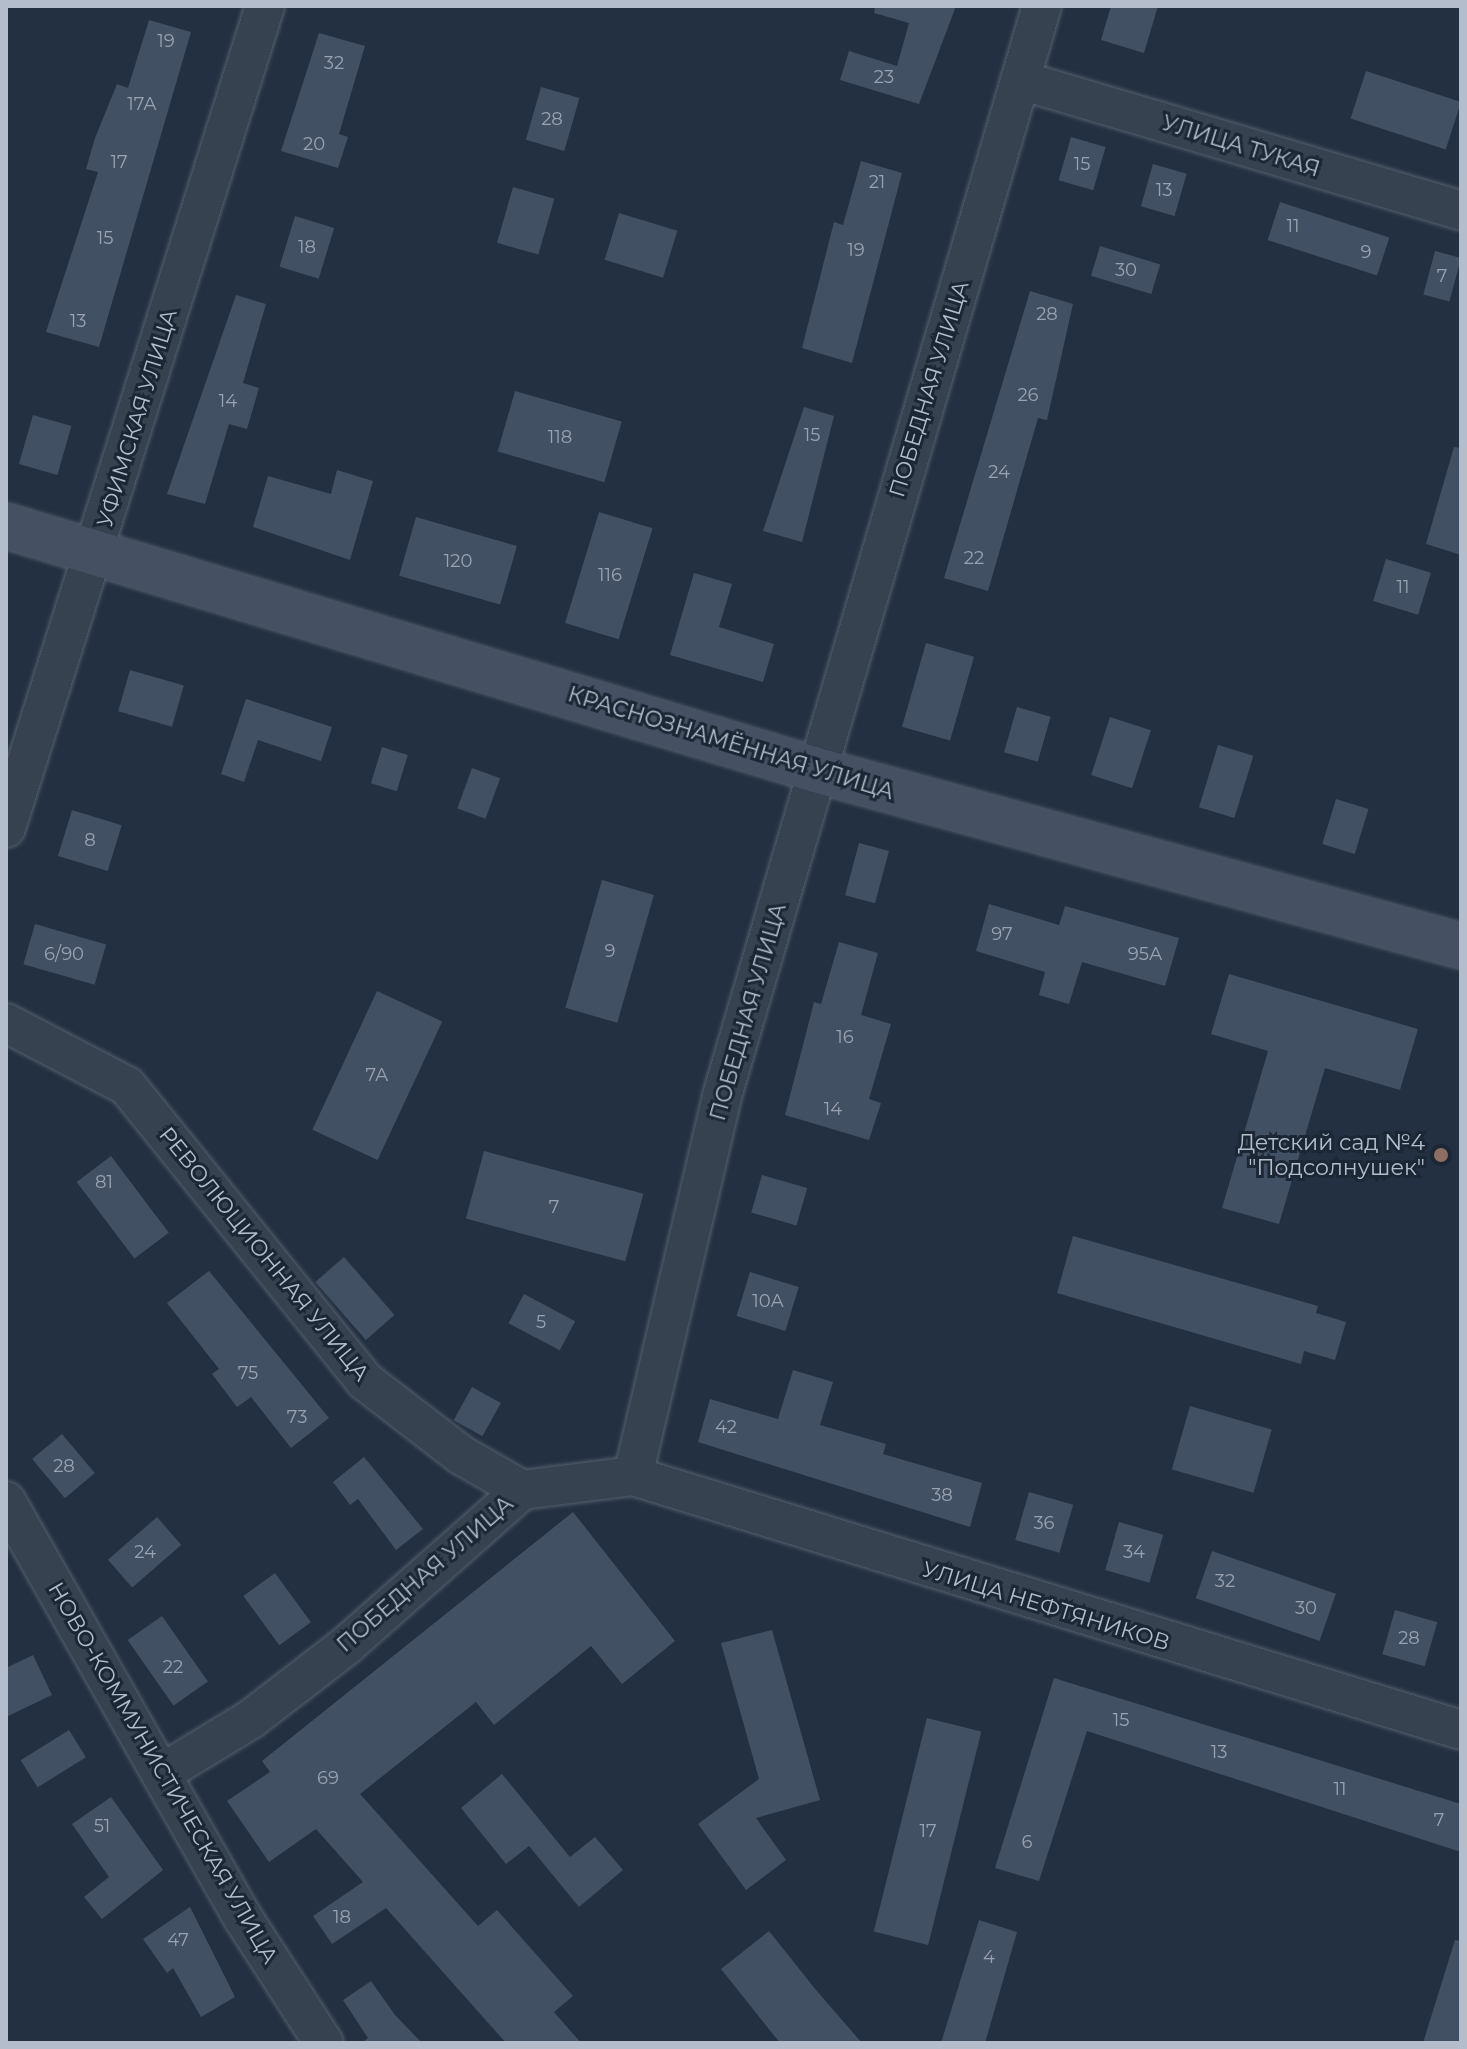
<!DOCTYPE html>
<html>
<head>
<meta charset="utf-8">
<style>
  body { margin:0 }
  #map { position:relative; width:1467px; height:2049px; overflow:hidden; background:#233041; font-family:Montserrat,sans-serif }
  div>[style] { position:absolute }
  .building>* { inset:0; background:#425063; transform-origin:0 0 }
  .roads { filter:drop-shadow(0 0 2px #55606e) drop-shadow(0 0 2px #55606e) }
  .street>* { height:38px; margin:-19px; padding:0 19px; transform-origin:19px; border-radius:19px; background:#374250 }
  .secondary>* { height:44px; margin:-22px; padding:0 22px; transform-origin:22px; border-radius:22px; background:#455163 }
  .dots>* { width:22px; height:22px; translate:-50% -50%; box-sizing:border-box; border:4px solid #1c2735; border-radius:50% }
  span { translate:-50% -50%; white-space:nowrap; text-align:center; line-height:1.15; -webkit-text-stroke:6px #1c2735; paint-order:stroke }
  .number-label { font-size:18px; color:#98a2b1 }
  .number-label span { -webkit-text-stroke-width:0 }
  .street-label { font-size:22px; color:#b4bdcb }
  .poi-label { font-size:22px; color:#b4bdcb }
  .right { translate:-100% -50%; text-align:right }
  .frame { position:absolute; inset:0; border:8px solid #b4bdcb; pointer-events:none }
</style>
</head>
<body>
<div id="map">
  <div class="building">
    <div style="clip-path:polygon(875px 6px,956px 6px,919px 104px,840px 80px,849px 51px,897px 66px,909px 23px,874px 13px)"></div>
    <div style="clip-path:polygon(1111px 6px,1158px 6px,1144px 53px,1101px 40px)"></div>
    <div style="clip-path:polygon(149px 20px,191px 32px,99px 347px,46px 332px,98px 172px,86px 169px,95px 138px,117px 84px,128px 88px)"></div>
    <div style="clip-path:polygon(319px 33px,365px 46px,339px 134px,348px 137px,338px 168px,281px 151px)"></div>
    <div style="left:1366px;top:71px;width:100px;height:50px;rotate:18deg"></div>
    <div style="left:541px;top:87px;width:40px;height:55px;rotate:16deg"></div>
    <div style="left:1071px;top:137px;width:36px;height:45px;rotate:16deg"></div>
    <div style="clip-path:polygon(861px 161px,902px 173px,852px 363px,802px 348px,834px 222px,843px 225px)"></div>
    <div style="left:1153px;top:164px;width:35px;height:44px;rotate:16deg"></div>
    <div style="left:513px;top:187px;width:43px;height:58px;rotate:16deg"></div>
    <div style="left:1280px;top:202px;width:115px;height:40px;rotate:18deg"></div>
    <div style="left:619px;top:213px;width:61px;height:49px;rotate:17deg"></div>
    <div style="left:295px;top:216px;width:41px;height:53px;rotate:17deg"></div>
    <div style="left:1100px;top:246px;width:63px;height:31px;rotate:17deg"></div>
    <div style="left:1435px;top:251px;width:27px;height:45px;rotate:15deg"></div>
    <div style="clip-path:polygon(1030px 291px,1073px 304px,1047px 420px,1038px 418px,988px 591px,944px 578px)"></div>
    <div style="clip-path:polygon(236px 295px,266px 304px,243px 383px,259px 388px,247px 429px,229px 424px,205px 504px,167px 494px)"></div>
    <div style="left:515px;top:391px;width:111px;height:63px;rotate:16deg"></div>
    <div style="clip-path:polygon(804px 407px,834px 416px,802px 542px,763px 531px)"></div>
    <div style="left:33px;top:415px;width:40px;height:51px;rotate:16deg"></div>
    <div style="clip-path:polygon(1454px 447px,1461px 448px,1461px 555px,1426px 544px)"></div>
    <div style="clip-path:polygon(337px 470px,373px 481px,350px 560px,253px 527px,268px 476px,331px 494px)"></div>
    <div style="left:599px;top:512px;width:56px;height:116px;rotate:17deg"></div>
    <div style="left:416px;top:517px;width:105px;height:61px;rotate:16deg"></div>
    <div style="left:1386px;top:559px;width:47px;height:44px;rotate:17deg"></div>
    <div style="clip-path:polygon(694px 573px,732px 584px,719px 627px,774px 644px,763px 682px,670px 655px)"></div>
    <div style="left:926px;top:643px;width:50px;height:87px;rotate:16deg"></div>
    <div style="left:130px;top:670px;width:56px;height:43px;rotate:16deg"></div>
    <div style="clip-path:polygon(246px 699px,332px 727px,321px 761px,258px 740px,244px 782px,221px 774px)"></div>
    <div style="left:1017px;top:707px;width:35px;height:47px;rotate:16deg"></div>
    <div style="left:1110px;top:717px;width:43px;height:61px;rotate:18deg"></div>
    <div style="left:1218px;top:745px;width:37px;height:65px;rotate:17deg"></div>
    <div style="left:382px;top:747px;width:27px;height:38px;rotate:17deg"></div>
    <div style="left:472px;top:768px;width:30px;height:43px;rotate:20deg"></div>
    <div style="left:1336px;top:799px;width:34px;height:47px;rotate:17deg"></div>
    <div style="left:72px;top:810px;width:52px;height:48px;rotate:17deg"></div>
    <div style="left:859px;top:843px;width:31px;height:54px;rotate:15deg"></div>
    <div style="left:602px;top:880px;width:54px;height:133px;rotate:16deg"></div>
    <div style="clip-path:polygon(989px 904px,1059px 925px,1065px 906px,1179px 938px,1165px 986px,1082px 962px,1069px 1004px,1039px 995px,1045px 972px,976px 951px)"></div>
    <div style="left:35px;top:924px;width:74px;height:42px;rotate:16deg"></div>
    <div style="clip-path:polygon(839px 942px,878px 953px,861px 1015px,891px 1024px,869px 1099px,881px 1103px,869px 1140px,785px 1115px,814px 1002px,821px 1004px)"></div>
    <div style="clip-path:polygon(1229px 974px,1418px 1029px,1400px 1090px,1325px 1068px,1279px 1224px,1222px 1208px,1268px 1051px,1211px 1034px)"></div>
    <div style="left:377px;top:991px;width:72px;height:153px;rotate:25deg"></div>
    <div style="left:484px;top:1151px;width:165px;height:70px;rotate:15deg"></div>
    <div style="left:111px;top:1156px;width:96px;height:43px;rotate:53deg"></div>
    <div style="left:762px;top:1175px;width:47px;height:39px;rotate:16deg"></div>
    <div style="clip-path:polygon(1073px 1236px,1318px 1306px,1316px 1313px,1346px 1322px,1335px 1360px,1304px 1351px,1301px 1364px,1057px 1293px)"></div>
    <div style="left:344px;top:1257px;width:77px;height:38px;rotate:49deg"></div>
    <div style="clip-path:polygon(209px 1271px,329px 1418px,291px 1448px,251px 1397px,237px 1407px,212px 1374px,219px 1369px,167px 1303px)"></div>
    <div style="left:750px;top:1272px;width:51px;height:46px;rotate:17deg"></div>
    <div style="left:524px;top:1294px;width:58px;height:33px;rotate:28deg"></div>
    <div style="clip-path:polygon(793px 1370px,833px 1382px,820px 1425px,886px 1444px,883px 1454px,982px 1483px,970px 1527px,698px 1442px,710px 1399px,778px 1419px)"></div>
    <div style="left:472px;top:1387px;width:33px;height:38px;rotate:29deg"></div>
    <div style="left:1190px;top:1406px;width:85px;height:66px;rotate:16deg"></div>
    <div style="left:62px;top:1434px;width:51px;height:39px;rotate:50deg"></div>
    <div style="clip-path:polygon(364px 1457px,423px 1529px,396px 1550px,358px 1499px,350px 1505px,333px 1482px)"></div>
    <div style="left:1029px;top:1492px;width:46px;height:50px;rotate:16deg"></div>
    <div style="clip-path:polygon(573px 1512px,675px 1641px,622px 1684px,591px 1646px,494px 1725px,476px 1702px,360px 1794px,478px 1926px,497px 1910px,573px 1996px,554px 2012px,581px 2043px,506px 2043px,386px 1908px,332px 1944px,313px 1916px,363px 1882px,316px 1829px,269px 1862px,227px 1801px,270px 1772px,262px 1761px)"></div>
    <div style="left:157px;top:1517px;width:37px;height:65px;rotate:49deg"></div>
    <div style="left:1119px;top:1522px;width:46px;height:50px;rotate:16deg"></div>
    <div style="left:1212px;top:1551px;width:131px;height:50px;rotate:19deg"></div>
    <div style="left:275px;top:1573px;width:61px;height:39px;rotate:54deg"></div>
    <div style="left:1395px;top:1610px;width:44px;height:46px;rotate:16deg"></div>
    <div style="left:162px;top:1616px;width:80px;height:42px;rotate:55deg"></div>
    <div style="clip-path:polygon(772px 1630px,820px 1800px,756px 1818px,786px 1860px,746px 1890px,698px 1824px,759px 1779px,721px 1643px)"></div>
    <div style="clip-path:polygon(33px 1655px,52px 1695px,6px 1717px,6px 1668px)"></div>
    <div style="clip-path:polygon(1054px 1678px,1461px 1804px,1461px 1852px,1087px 1731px,1039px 1881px,995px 1868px)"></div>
    <div style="left:927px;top:1718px;width:56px;height:220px;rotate:14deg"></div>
    <div style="left:69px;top:1730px;width:32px;height:57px;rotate:58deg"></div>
    <div style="clip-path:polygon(502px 1774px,570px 1857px,595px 1837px,623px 1870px,579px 1907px,529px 1846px,506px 1864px,461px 1808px)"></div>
    <div style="clip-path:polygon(111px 1797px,163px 1870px,102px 1919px,84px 1897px,109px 1877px,72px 1824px)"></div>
    <div style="clip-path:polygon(190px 1907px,235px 1997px,201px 2017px,173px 1968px,167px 1973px,143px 1939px)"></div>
    <div style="clip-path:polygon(979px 1920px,1017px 1932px,985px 2043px,941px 2043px)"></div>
    <div style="clip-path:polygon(769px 1931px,816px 1990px,862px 2043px,780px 2043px,721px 1969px)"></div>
    <div style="clip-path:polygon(1455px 1940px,1461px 1941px,1461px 2043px,1423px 2043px)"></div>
    <div style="clip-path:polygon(371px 1981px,395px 2015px,422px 2043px,362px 2043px,368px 2038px,343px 2000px)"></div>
  </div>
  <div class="roads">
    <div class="street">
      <div style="left:1020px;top:80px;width:460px;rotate:16.5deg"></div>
      <div style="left:6px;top:828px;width:862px;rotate:-72.51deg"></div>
      <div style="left:6px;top:1023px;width:136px;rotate:27.5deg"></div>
      <div style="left:127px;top:1086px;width:379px;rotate:51.1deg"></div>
      <div style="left:365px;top:1381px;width:121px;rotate:37.6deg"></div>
      <div style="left:461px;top:1455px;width:70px;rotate:29.8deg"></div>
      <div style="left:633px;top:1476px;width:390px;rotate:-76.8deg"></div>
      <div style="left:722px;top:1096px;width:1136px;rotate:-73.64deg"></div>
      <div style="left:6px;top:1501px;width:480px;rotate:60.4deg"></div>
      <div style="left:243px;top:1918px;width:149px;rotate:57.1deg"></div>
      <div style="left:164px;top:1772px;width:102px;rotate:-31.3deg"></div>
      <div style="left:251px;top:1719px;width:121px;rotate:-37.6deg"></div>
      <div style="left:347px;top:1645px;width:234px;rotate:-41.5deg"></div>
      <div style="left:522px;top:1490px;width:112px;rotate:-7.2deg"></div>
      <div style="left:633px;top:1476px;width:866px;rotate:17.05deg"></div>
    </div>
    <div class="secondary">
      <div style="left:6px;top:526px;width:846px;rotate:16.76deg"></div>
      <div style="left:816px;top:770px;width:669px;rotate:15.26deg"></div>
    </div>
  </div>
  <div class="dots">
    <div style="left:1441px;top:1155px;background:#8d6e63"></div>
  </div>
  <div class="number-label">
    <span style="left:166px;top:41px">19</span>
    <span style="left:334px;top:63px">32</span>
    <span style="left:884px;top:77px">23</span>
    <span style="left:142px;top:104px">17А</span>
    <span style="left:552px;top:119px">28</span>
    <span style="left:314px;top:144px">20</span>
    <span style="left:119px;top:162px">17</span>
    <span style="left:1082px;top:164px">15</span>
    <span style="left:877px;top:182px">21</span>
    <span style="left:1164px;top:190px">13</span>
    <span style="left:1293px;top:226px">11</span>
    <span style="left:105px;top:238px">15</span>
    <span style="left:307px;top:247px">18</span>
    <span style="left:856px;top:250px">19</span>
    <span style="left:1366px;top:252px">9</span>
    <span style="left:1126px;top:270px">30</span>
    <span style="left:1442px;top:276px">7</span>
    <span style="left:1047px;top:314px">28</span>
    <span style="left:78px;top:321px">13</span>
    <span style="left:1028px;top:395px">26</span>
    <span style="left:228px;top:401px">14</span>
    <span style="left:812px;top:435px">15</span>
    <span style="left:560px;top:437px">118</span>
    <span style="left:999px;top:472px">24</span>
    <span style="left:974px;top:558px">22</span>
    <span style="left:458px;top:561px">120</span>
    <span style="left:610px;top:575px">116</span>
    <span style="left:1403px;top:587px">11</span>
    <span style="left:90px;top:840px">8</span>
    <span style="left:1002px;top:934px">97</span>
    <span style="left:610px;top:951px">9</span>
    <span style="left:64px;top:954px">6/90</span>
    <span style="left:1145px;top:954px">95А</span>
    <span style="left:845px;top:1037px">16</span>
    <span style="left:377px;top:1075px">7А</span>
    <span style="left:833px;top:1109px">14</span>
    <span style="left:104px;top:1182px">81</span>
    <span style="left:554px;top:1207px">7</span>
    <span style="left:768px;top:1301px">10А</span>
    <span style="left:541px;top:1322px">5</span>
    <span style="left:248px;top:1373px">75</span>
    <span style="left:297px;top:1417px">73</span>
    <span style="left:726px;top:1427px">42</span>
    <span style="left:64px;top:1466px">28</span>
    <span style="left:942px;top:1495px">38</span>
    <span style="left:1044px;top:1523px">36</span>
    <span style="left:145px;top:1552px">24</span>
    <span style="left:1134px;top:1552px">34</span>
    <span style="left:1225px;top:1581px">32</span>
    <span style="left:1306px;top:1608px">30</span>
    <span style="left:1409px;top:1638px">28</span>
    <span style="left:173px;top:1667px">22</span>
    <span style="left:1121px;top:1720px">15</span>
    <span style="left:1219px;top:1752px">13</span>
    <span style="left:328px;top:1778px">69</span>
    <span style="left:1340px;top:1789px">11</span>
    <span style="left:1439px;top:1820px">7</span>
    <span style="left:102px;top:1826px">51</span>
    <span style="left:928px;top:1831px">17</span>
    <span style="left:1027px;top:1842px">6</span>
    <span style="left:342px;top:1917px">18</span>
    <span style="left:178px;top:1940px">47</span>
    <span style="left:989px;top:1957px">4</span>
  </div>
  <div class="street-label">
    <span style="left:1241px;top:146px;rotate:17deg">УЛИЦА ТУКАЯ</span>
    <span style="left:929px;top:389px;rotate:-73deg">ПОБЕДНАЯ УЛИЦА</span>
    <span style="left:137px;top:418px;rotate:-73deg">УФИМСКАЯ УЛИЦА</span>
    <span style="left:731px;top:743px;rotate:17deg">КРАСНОЗНАМЁННАЯ УЛИЦА</span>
    <span style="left:748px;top:1012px;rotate:-74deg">ПОБЕДНАЯ УЛИЦА</span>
    <span style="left:264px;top:1254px;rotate:51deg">РЕВОЛЮЦИОННАЯ УЛИЦА</span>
    <span style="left:425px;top:1574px;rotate:-41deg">ПОБЕДНАЯ УЛИЦА</span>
    <span style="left:1046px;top:1606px;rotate:17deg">УЛИЦА НЕФТЯНИКОВ</span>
    <span style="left:163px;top:1773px;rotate:60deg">НОВО-КОММУНИСТИЧЕСКАЯ УЛИЦА</span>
  </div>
  <div class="poi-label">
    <span class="right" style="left:1425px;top:1155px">Детский сад №4<br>"Подсолнушек"</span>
  </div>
  <div class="frame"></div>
</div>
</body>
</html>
